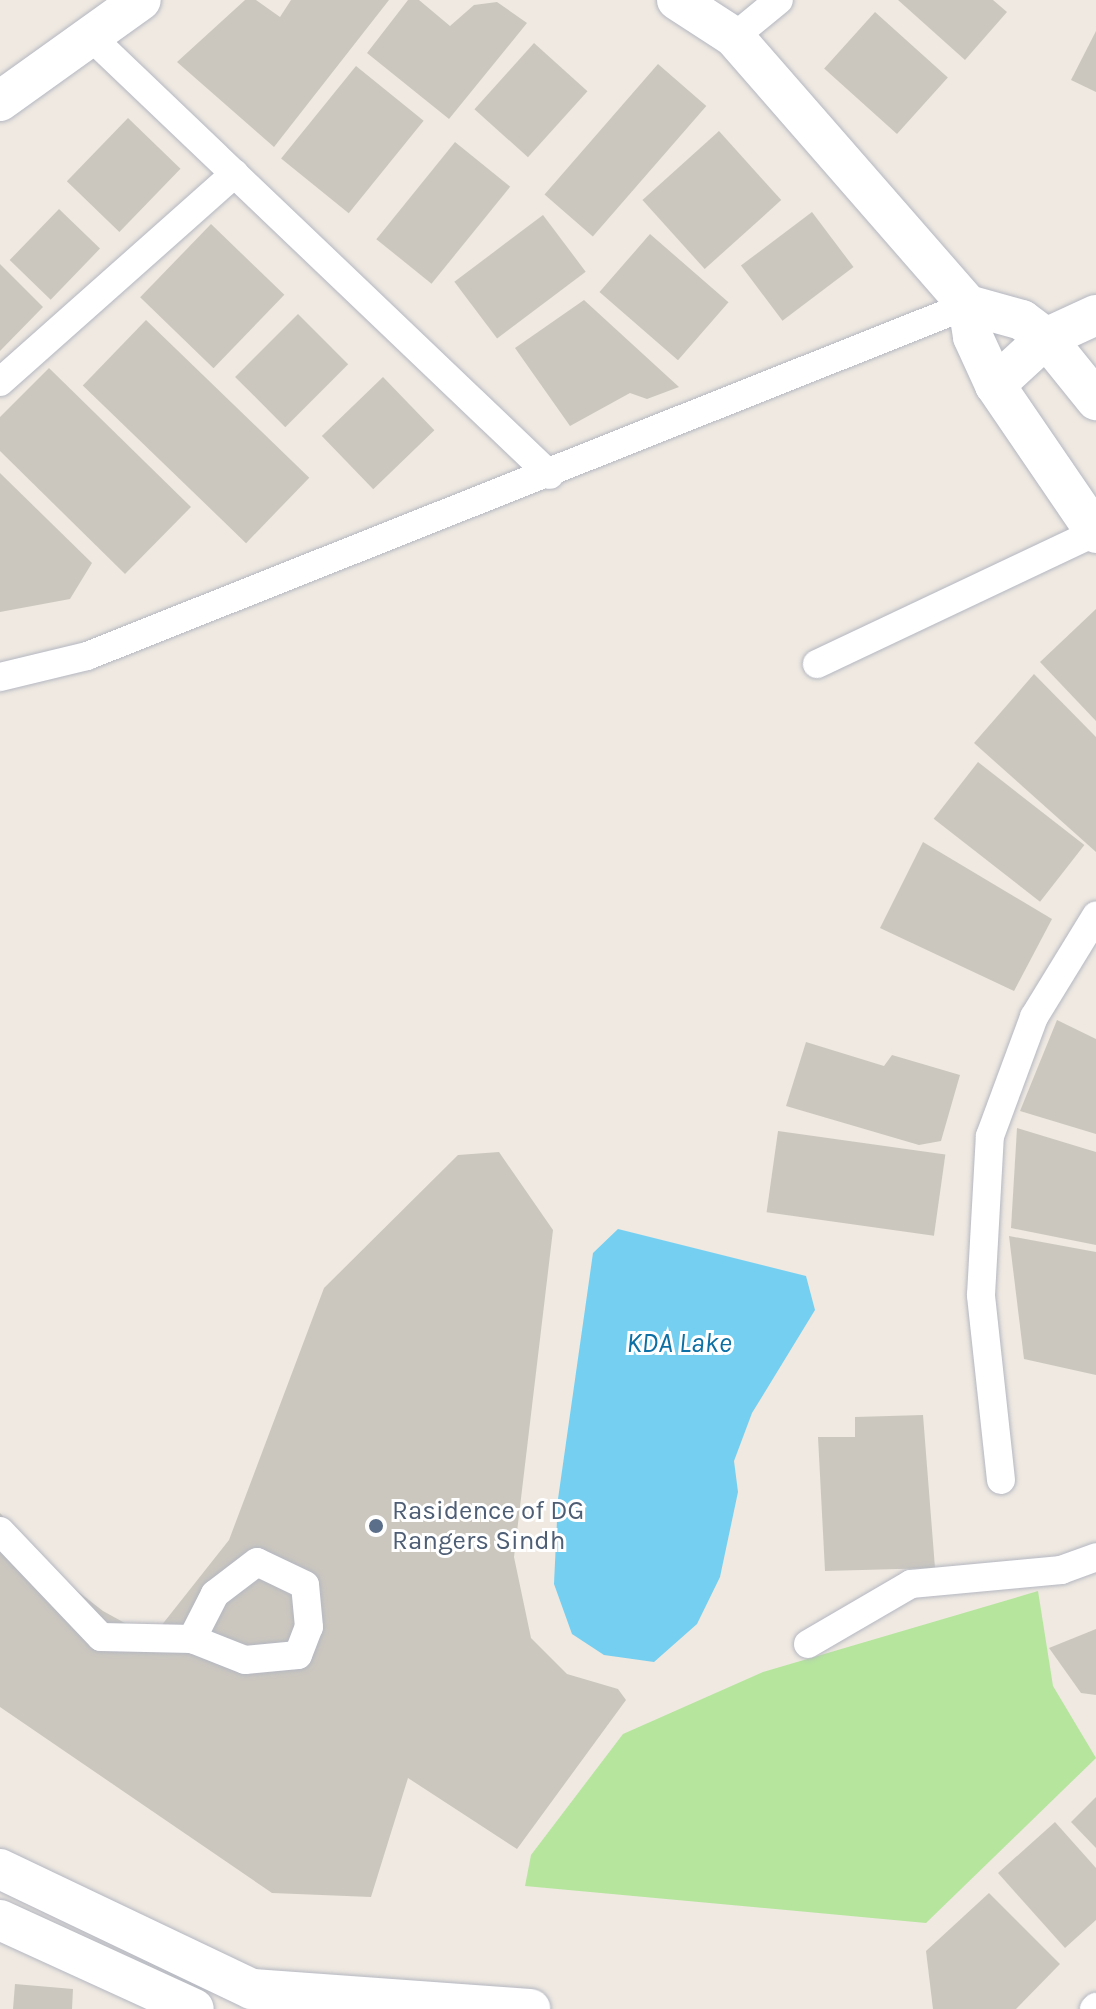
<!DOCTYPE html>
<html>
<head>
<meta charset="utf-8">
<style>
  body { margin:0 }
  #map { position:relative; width:1096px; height:2009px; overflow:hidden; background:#efe9e1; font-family:Karla,sans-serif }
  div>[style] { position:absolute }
  .green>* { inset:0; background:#b6e59e }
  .water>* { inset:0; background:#75cff0 }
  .building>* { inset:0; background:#cbc7bf; transform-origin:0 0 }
  .roads { filter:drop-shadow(0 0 2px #b4b7c1) drop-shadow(0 0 2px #b4b7c1) }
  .street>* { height:28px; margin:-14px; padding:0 14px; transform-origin:14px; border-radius:14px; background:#fff }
  .secondary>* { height:40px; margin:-20px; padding:0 20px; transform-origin:20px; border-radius:20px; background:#fff }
  .dots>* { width:22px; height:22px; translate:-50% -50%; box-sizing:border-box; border:4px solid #fff; border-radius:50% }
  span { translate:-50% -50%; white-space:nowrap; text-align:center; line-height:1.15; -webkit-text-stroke:6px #fff; paint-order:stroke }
  .service-label { font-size:26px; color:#4e5e75 }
  .left { translate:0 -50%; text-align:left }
  .water-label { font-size:28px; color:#0d6fa3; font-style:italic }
</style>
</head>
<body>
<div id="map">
  <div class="green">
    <div style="clip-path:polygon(1038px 1591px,1053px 1686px,1096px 1758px,926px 1923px,525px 1886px,531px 1855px,623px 1734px,763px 1672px)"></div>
  </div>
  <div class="water">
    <div style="clip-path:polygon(618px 1229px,806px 1276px,815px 1310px,752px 1413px,734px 1461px,738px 1492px,720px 1577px,697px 1624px,654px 1662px,604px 1655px,572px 1634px,554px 1584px,558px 1499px,593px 1253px)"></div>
  </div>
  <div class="building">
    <div style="clip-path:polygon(245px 0,256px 0,280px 17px,291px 0,389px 0,274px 147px,177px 62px)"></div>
    <div style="clip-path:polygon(408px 0,419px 0,450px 26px,474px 5px,497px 2px,527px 23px,449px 119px,367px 53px)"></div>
    <div style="clip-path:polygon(898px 0,993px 0,1007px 12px,965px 60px)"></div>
    <div style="left:875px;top:12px;width:98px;height:76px;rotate:42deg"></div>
    <div style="clip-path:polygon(1096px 31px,1096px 92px,1071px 80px)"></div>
    <div style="left:534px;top:43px;width:72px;height:89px;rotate:42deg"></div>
    <div style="left:658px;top:64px;width:64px;height:173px;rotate:41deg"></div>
    <div style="left:356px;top:66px;width:87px;height:119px;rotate:39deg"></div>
    <div style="left:128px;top:118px;width:73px;height:88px;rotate:44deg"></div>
    <div style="left:719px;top:131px;width:93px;height:103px;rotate:48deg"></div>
    <div style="left:455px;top:142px;width:71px;height:125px;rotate:39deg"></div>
    <div style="left:59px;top:209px;width:57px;height:71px;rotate:44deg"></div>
    <div style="left:812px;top:212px;width:69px;height:89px;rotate:53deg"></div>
    <div style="left:543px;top:215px;width:71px;height:111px;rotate:53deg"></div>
    <div style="left:211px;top:224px;width:102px;height:102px;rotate:44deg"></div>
    <div style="left:650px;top:234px;width:104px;height:77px;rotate:41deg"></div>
    <div style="clip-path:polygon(0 264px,43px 307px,0 351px)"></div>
    <div style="clip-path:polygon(584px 300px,679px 387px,647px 399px,630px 393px,570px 426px,515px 348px)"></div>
    <div style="left:298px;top:314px;width:71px;height:89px;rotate:45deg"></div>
    <div style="left:146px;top:320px;width:227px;height:91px;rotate:44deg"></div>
    <div style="clip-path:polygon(49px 368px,191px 507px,125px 574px,0 451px,0 417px)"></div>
    <div style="left:383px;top:377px;width:74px;height:85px;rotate:46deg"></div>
    <div style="clip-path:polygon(0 473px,92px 563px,70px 599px,0 612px)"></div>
    <div style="clip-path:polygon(1096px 609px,1096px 721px,1040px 662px)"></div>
    <div style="clip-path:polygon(1034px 674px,1096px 737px,1096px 852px,974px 743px)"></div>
    <div style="left:978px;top:762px;width:135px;height:72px;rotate:38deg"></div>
    <div style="clip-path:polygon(923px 842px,1052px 919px,1014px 991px,880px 928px)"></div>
    <div style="clip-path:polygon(1057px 1020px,1096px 1039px,1096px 1134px,1020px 1111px)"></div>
    <div style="clip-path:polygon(806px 1042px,884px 1066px,892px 1055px,960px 1075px,941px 1141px,919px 1145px,786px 1106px)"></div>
    <div style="clip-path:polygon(1017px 1128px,1096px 1152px,1096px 1245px,1011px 1228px)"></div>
    <div style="left:778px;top:1131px;width:169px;height:82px;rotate:8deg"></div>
    <div style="clip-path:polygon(499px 1152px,553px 1230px,514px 1557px,531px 1638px,567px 1674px,618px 1689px,626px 1700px,517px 1849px,408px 1778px,371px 1897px,272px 1893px,0 1707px,0 1513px,58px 1576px,103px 1611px,132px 1627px,161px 1626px,229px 1540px,324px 1288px,458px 1155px)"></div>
    <div style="clip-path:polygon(1009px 1236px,1096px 1252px,1096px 1375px,1024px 1359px)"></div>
    <div style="clip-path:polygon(923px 1415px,935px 1568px,825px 1571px,818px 1437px,855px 1437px,855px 1417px)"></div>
    <div style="clip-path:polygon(1096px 1629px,1096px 1695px,1081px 1693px,1049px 1648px)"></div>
    <div style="clip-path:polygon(1096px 1797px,1096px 1848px,1071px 1822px)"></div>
    <div style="clip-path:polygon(1055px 1822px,1096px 1868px,1096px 1920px,1065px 1948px,998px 1873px)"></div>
    <div style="clip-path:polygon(989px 1893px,1060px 1964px,1016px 2009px,933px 2009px,926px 1951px)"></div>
    <div style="clip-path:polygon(15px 1984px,73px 1989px,72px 2009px,13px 2009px)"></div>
  </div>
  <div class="roads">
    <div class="street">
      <div style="left:89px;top:35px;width:637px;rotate:43.66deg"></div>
      <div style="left:734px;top:37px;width:58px;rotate:-39.4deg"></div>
      <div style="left:0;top:382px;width:314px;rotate:-41.6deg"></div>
      <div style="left:817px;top:664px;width:309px;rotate:-25.3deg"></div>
      <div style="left:0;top:677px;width:89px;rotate:-13.6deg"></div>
      <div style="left:87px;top:656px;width:948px;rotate:-21.72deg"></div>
      <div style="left:1001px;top:1480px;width:186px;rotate:-96.2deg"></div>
      <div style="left:981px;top:1295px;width:159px;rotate:-86.8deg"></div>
      <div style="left:990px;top:1136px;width:127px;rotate:-69.7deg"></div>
      <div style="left:1034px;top:1017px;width:119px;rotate:-58.5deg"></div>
      <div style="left:0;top:1531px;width:146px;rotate:46.4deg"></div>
      <div style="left:101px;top:1637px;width:91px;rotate:1.3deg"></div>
      <div style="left:192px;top:1639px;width:57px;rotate:21.6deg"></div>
      <div style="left:245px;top:1660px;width:53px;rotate:-5.4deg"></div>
      <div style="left:298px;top:1655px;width:30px;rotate:-69deg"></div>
      <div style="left:309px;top:1627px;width:42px;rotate:-95.4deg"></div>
      <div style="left:305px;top:1585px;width:53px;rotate:-154.4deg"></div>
      <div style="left:257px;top:1562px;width:53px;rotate:142.7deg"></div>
      <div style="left:215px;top:1594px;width:51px;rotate:117.1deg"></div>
      <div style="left:808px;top:1644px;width:119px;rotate:-30.2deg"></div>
      <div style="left:911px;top:1584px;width:151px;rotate:-5.3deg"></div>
      <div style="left:1061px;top:1570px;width:37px;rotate:-20deg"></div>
      <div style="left:1094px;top:2009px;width:3px;rotate:-45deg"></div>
    </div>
    <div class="secondary">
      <div style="left:677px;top:0;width:68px;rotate:33deg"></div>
      <div style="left:734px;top:37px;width:356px;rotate:48.9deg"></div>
      <div style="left:968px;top:305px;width:32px;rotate:81deg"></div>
      <div style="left:973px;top:337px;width:53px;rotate:65.4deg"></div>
      <div style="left:995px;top:385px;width:179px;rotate:55.7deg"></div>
      <div style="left:0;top:101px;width:173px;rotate:-35.6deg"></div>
      <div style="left:968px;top:305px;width:56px;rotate:15.5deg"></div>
      <div style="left:1022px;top:320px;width:30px;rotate:37deg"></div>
      <div style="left:1046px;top:338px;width:80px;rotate:51.1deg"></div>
      <div style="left:995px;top:385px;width:69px;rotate:-42.7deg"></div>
      <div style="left:1046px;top:338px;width:55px;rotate:-24.7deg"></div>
      <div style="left:0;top:1869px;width:279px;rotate:25.5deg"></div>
      <div style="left:252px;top:1989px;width:279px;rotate:4.1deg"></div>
      <div style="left:0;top:1920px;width:213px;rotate:24.6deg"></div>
    </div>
  </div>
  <div class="dots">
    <div style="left:376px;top:1526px;background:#5c6f8a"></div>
  </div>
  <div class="service-label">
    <span class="left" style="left:392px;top:1526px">Rasidence of DG<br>Rangers Sindh</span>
  </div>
  <div class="water-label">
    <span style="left:679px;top:1343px">KDA Lake</span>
  </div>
</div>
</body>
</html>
